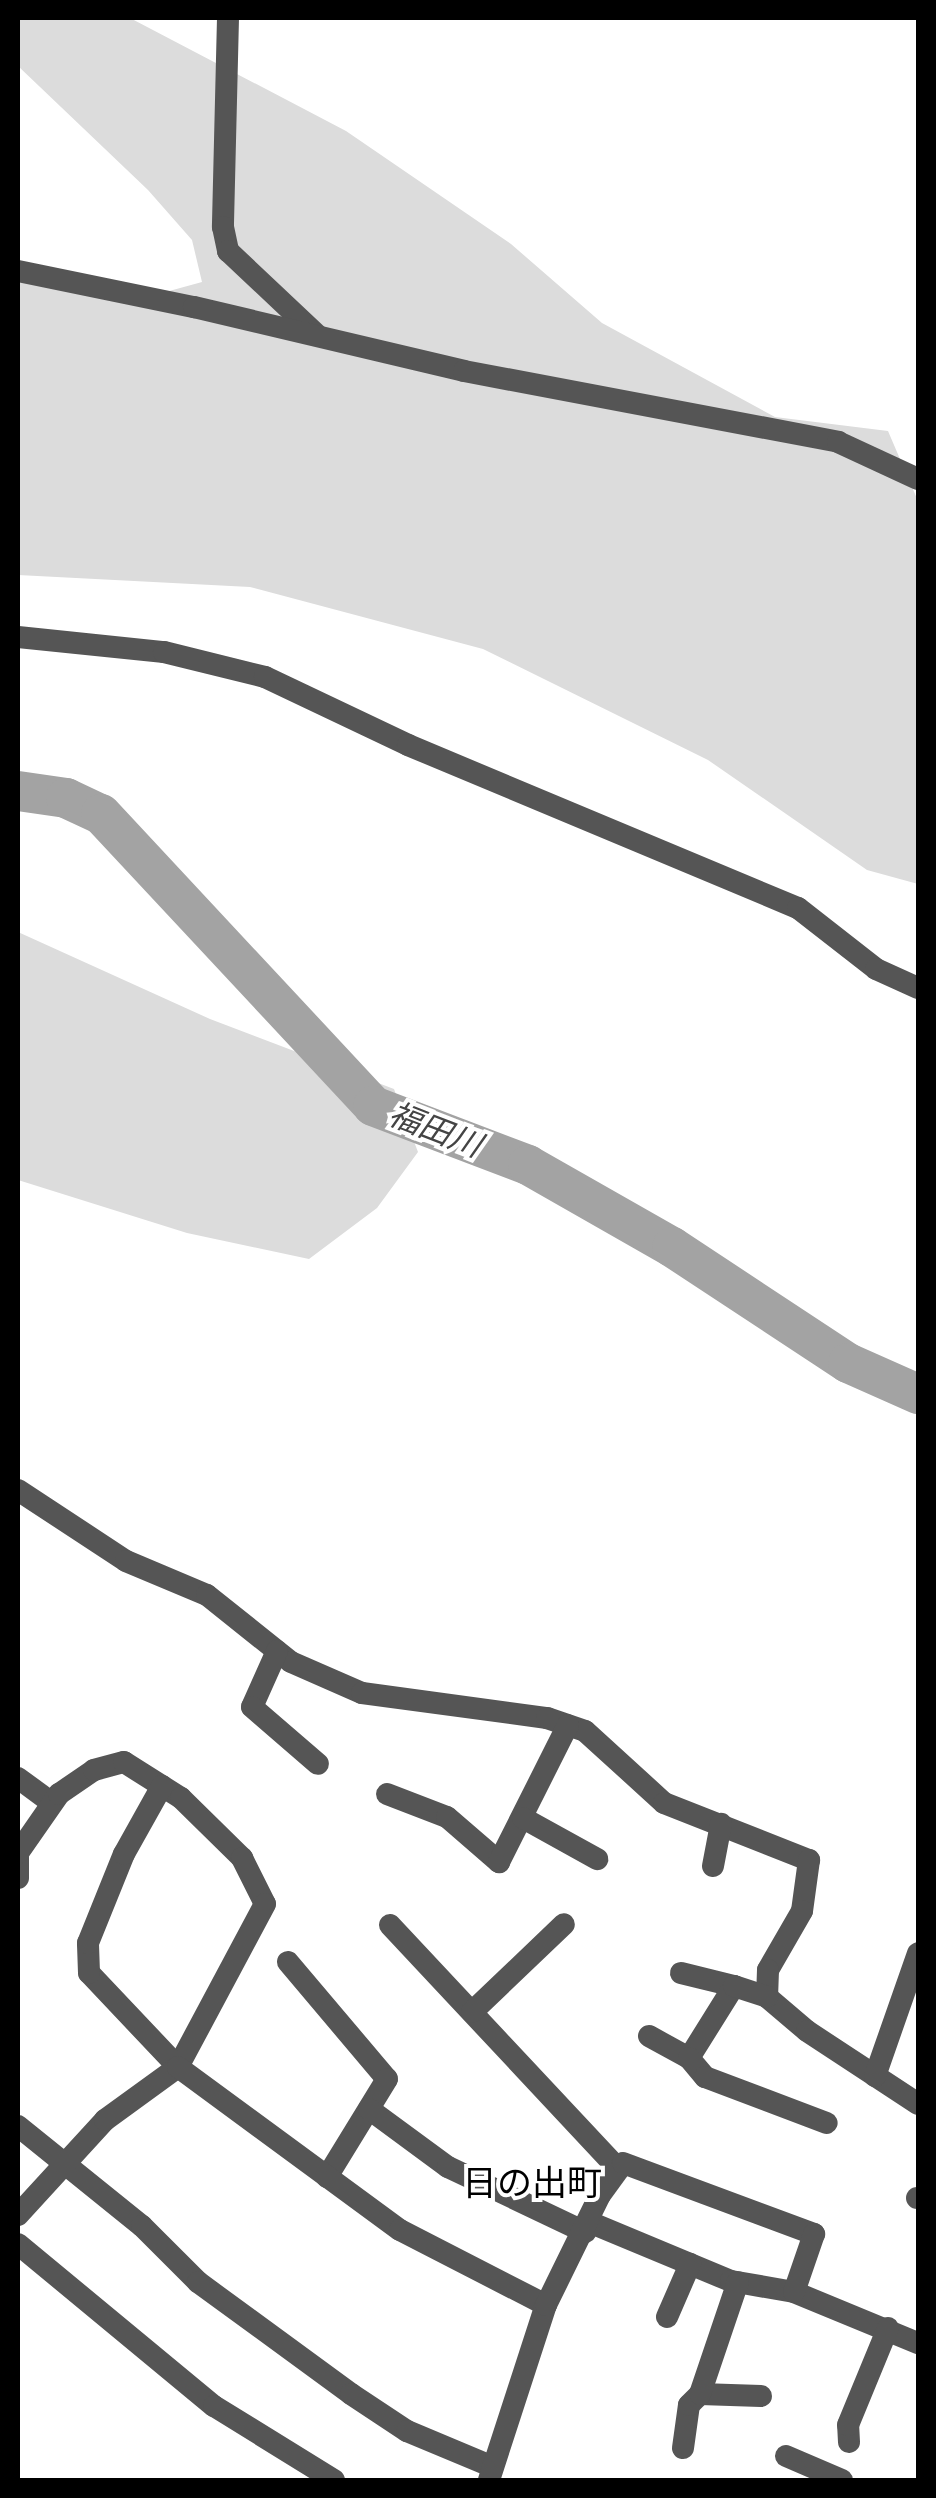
<!DOCTYPE html>
<html>
<head>
<meta charset="utf-8">
<style>
  body { margin:0 }
  #map { position:relative; width:936px; height:2498px; overflow:hidden; background:#fff; font-family:"Archivo Narrow","Noto Sans JP",sans-serif }
  div>[style] { position:absolute }
  .green>* { inset:0; background:#dcdcdc }
  .river>* { height:40px; margin:-20px; padding:0 20px; transform-origin:20px; border-radius:20px; background:#a3a3a3 }
  .minor>* { height:22px; margin:-11px; padding:0 11px; transform-origin:11px; border-radius:11px; background:#555 }
  span { translate:-50% -50%; white-space:nowrap; text-align:center; line-height:1.15; -webkit-text-stroke:8px #fff; paint-order:stroke }
  .water-label { font-size:32px; color:#444; font-style:italic }
  .quarter-label { font-size:35px; color:#000 }
  .frame { position:absolute; inset:0; border:20px solid #000; pointer-events:none }
</style>
</head>
<body>
<div id="map">
  <div class="green">
    <div style="clip-path:polygon(18px 18px,130px 18px,346px 131px,511px 244px,602px 323px,775px 417px,888px 431px,918px 501px,918px 884px,867px 870px,708px 760px,483px 649px,250px 587px,18px 575px,18px 276px,151px 296px,202px 282px,192px 240px,148px 190px,18px 66px)"></div>
    <div style="clip-path:polygon(18px 932px,210px 1019px,394px 1089px,418px 1152px,377px 1208px,309px 1259px,187px 1233px,18px 1180px)"></div>
  </div>
  <div class="river">
    <div style="left:18px;top:791px;width:49px;rotate:8.3deg"></div>
    <div style="left:66px;top:798px;width:38px;rotate:25deg"></div>
    <div style="left:101px;top:814px;width:399px;rotate:47deg"></div>
    <div style="left:373px;top:1106px;width:166px;rotate:20.8deg"></div>
    <div style="left:528px;top:1165px;width:166px;rotate:29.7deg"></div>
    <div style="left:672px;top:1247px;width:211px;rotate:33.4deg"></div>
    <div style="left:848px;top:1363px;width:77px;rotate:23.9deg"></div>
  </div>
  <div class="minor">
    <div style="left:228px;top:18px;width:209px;rotate:91.4deg"></div>
    <div style="left:223px;top:227px;width:25px;rotate:78deg"></div>
    <div style="left:228px;top:251px;width:122px;rotate:43.3deg"></div>
    <div style="left:18px;top:271px;width:180px;rotate:11.6deg"></div>
    <div style="left:194px;top:307px;width:277px;rotate:13.3deg"></div>
    <div style="left:464px;top:371px;width:381px;rotate:10.7deg"></div>
    <div style="left:838px;top:442px;width:88px;rotate:24.8deg"></div>
    <div style="left:18px;top:637px;width:147px;rotate:5.9deg"></div>
    <div style="left:164px;top:652px;width:104px;rotate:13.9deg"></div>
    <div style="left:265px;top:677px;width:158px;rotate:25.4deg"></div>
    <div style="left:408px;top:745px;width:423px;rotate:22.7deg"></div>
    <div style="left:798px;top:908px;width:99px;rotate:38deg"></div>
    <div style="left:876px;top:969px;width:46px;rotate:24.3deg"></div>
    <div style="left:18px;top:1490px;width:129px;rotate:33.3deg"></div>
    <div style="left:126px;top:1561px;width:88px;rotate:22.8deg"></div>
    <div style="left:207px;top:1595px;width:107px;rotate:38.6deg"></div>
    <div style="left:291px;top:1662px;width:77px;rotate:23.6deg"></div>
    <div style="left:362px;top:1693px;width:187px;rotate:7.7deg"></div>
    <div style="left:547px;top:1718px;width:40px;rotate:18.9deg"></div>
    <div style="left:585px;top:1731px;width:107px;rotate:42.3deg"></div>
    <div style="left:664px;top:1803px;width:156px;rotate:21.5deg"></div>
    <div style="left:809px;top:1860px;width:51px;rotate:97.8deg"></div>
    <div style="left:802px;top:1911px;width:68px;rotate:120deg"></div>
    <div style="left:768px;top:1970px;width:27px;rotate:92deg"></div>
    <div style="left:767px;top:1997px;width:52px;rotate:40.4deg"></div>
    <div style="left:807px;top:2031px;width:133px;rotate:33.3deg"></div>
    <div style="left:277px;top:1651px;width:61px;rotate:114.1deg"></div>
    <div style="left:252px;top:1707px;width:87px;rotate:40.8deg"></div>
    <div style="left:18px;top:1778px;width:42px;rotate:36.3deg"></div>
    <div style="left:387px;top:1794px;width:64px;rotate:21deg"></div>
    <div style="left:447px;top:1817px;width:69px;rotate:40.9deg"></div>
    <div style="left:499px;top:1862px;width:153px;rotate:-63.3deg"></div>
    <div style="left:523px;top:1818px;width:85px;rotate:29deg"></div>
    <div style="left:713px;top:1866px;width:43px;rotate:-79.2deg"></div>
    <div style="left:18px;top:1878px;width:25px;rotate:-90deg"></div>
    <div style="left:18px;top:1853px;width:72px;rotate:-55.2deg"></div>
    <div style="left:59px;top:1794px;width:42px;rotate:-34.4deg"></div>
    <div style="left:94px;top:1770px;width:31px;rotate:-15deg"></div>
    <div style="left:124px;top:1762px;width:67px;rotate:32.3deg"></div>
    <div style="left:181px;top:1798px;width:86px;rotate:44.5deg"></div>
    <div style="left:242px;top:1858px;width:51px;rotate:63.4deg"></div>
    <div style="left:265px;top:1904px;width:185px;rotate:118.1deg"></div>
    <div style="left:178px;top:2067px;width:129px;rotate:-133.4deg"></div>
    <div style="left:89px;top:1973px;width:30px;rotate:-92deg"></div>
    <div style="left:88px;top:1943px;width:96px;rotate:-68deg"></div>
    <div style="left:124px;top:1854px;width:78px;rotate:-60.8deg"></div>
    <div style="left:390px;top:1925px;width:334px;rotate:46.9deg"></div>
    <div style="left:288px;top:1962px;width:153px;rotate:49.8deg"></div>
    <div style="left:387px;top:2079px;width:115px;rotate:121.5deg"></div>
    <div style="left:681px;top:1973px;width:55px;rotate:13.8deg"></div>
    <div style="left:472px;top:2012px;width:127px;rotate:-43.7deg"></div>
    <div style="left:649px;top:2036px;width:46px;rotate:28.8deg"></div>
    <div style="left:689px;top:2058px;width:85px;rotate:-58deg"></div>
    <div style="left:734px;top:1986px;width:35px;rotate:18deg"></div>
    <div style="left:689px;top:2058px;width:25px;rotate:50deg"></div>
    <div style="left:705px;top:2077px;width:130px;rotate:20.7deg"></div>
    <div style="left:875px;top:2076px;width:130px;rotate:-70.7deg"></div>
    <div style="left:369px;top:2109px;width:98px;rotate:36.3deg"></div>
    <div style="left:448px;top:2167px;width:152px;rotate:25.4deg"></div>
    <div style="left:18px;top:2126px;width:159px;rotate:38.9deg"></div>
    <div style="left:142px;top:2226px;width:79px;rotate:45deg"></div>
    <div style="left:198px;top:2282px;width:190px;rotate:36.2deg"></div>
    <div style="left:351px;top:2394px;width:67px;rotate:33.5deg"></div>
    <div style="left:407px;top:2431px;width:93px;rotate:22.7deg"></div>
    <div style="left:917px;top:2198px;width:1px"></div>
    <div style="left:18px;top:2215px;width:129px;rotate:-47.5deg"></div>
    <div style="left:105px;top:2120px;width:90px;rotate:-36deg"></div>
    <div style="left:178px;top:2067px;width:275px;rotate:36.3deg"></div>
    <div style="left:400px;top:2230px;width:164px;rotate:27.2deg"></div>
    <div style="left:589px;top:2222px;width:154px;rotate:22.6deg"></div>
    <div style="left:731px;top:2281px;width:64px;rotate:9.9deg"></div>
    <div style="left:794px;top:2292px;width:134px;rotate:22.4deg"></div>
    <div style="left:18px;top:2244px;width:254px;rotate:39.6deg"></div>
    <div style="left:214px;top:2406px;width:141px;rotate:31.7deg"></div>
    <div style="left:667px;top:2317px;width:58px;rotate:-66.5deg"></div>
    <div style="left:700px;top:2394px;width:61px;rotate:1.9deg"></div>
    <div style="left:849px;top:2442px;width:17px;rotate:-93deg"></div>
    <div style="left:848px;top:2425px;width:105px;rotate:-67.6deg"></div>
    <div style="left:683px;top:2448px;width:43px;rotate:-82.1deg"></div>
    <div style="left:689px;top:2405px;width:16px;rotate:-45deg"></div>
    <div style="left:700px;top:2394px;width:118px;rotate:-71.3deg"></div>
    <div style="left:786px;top:2456px;width:61px;rotate:23.2deg"></div>
    <div style="left:489px;top:2480px;width:184px;rotate:-72deg"></div>
    <div style="left:546px;top:2305px;width:123px;rotate:-63.9deg"></div>
    <div style="left:600px;top:2195px;width:39px;rotate:-54deg"></div>
    <div style="left:623px;top:2163px;width:204px;rotate:20.4deg"></div>
    <div style="left:814px;top:2234px;width:61px;rotate:109deg"></div>
  </div>
  <div class="water-label">
    <span style="left:435px;top:1130px;rotate:21deg">福田川</span>
  </div>
  <div class="quarter-label">
    <span style="left:532px;top:2183px">日の出町</span>
  </div>
  <div class="frame"></div>
</div>
</body>
</html>
